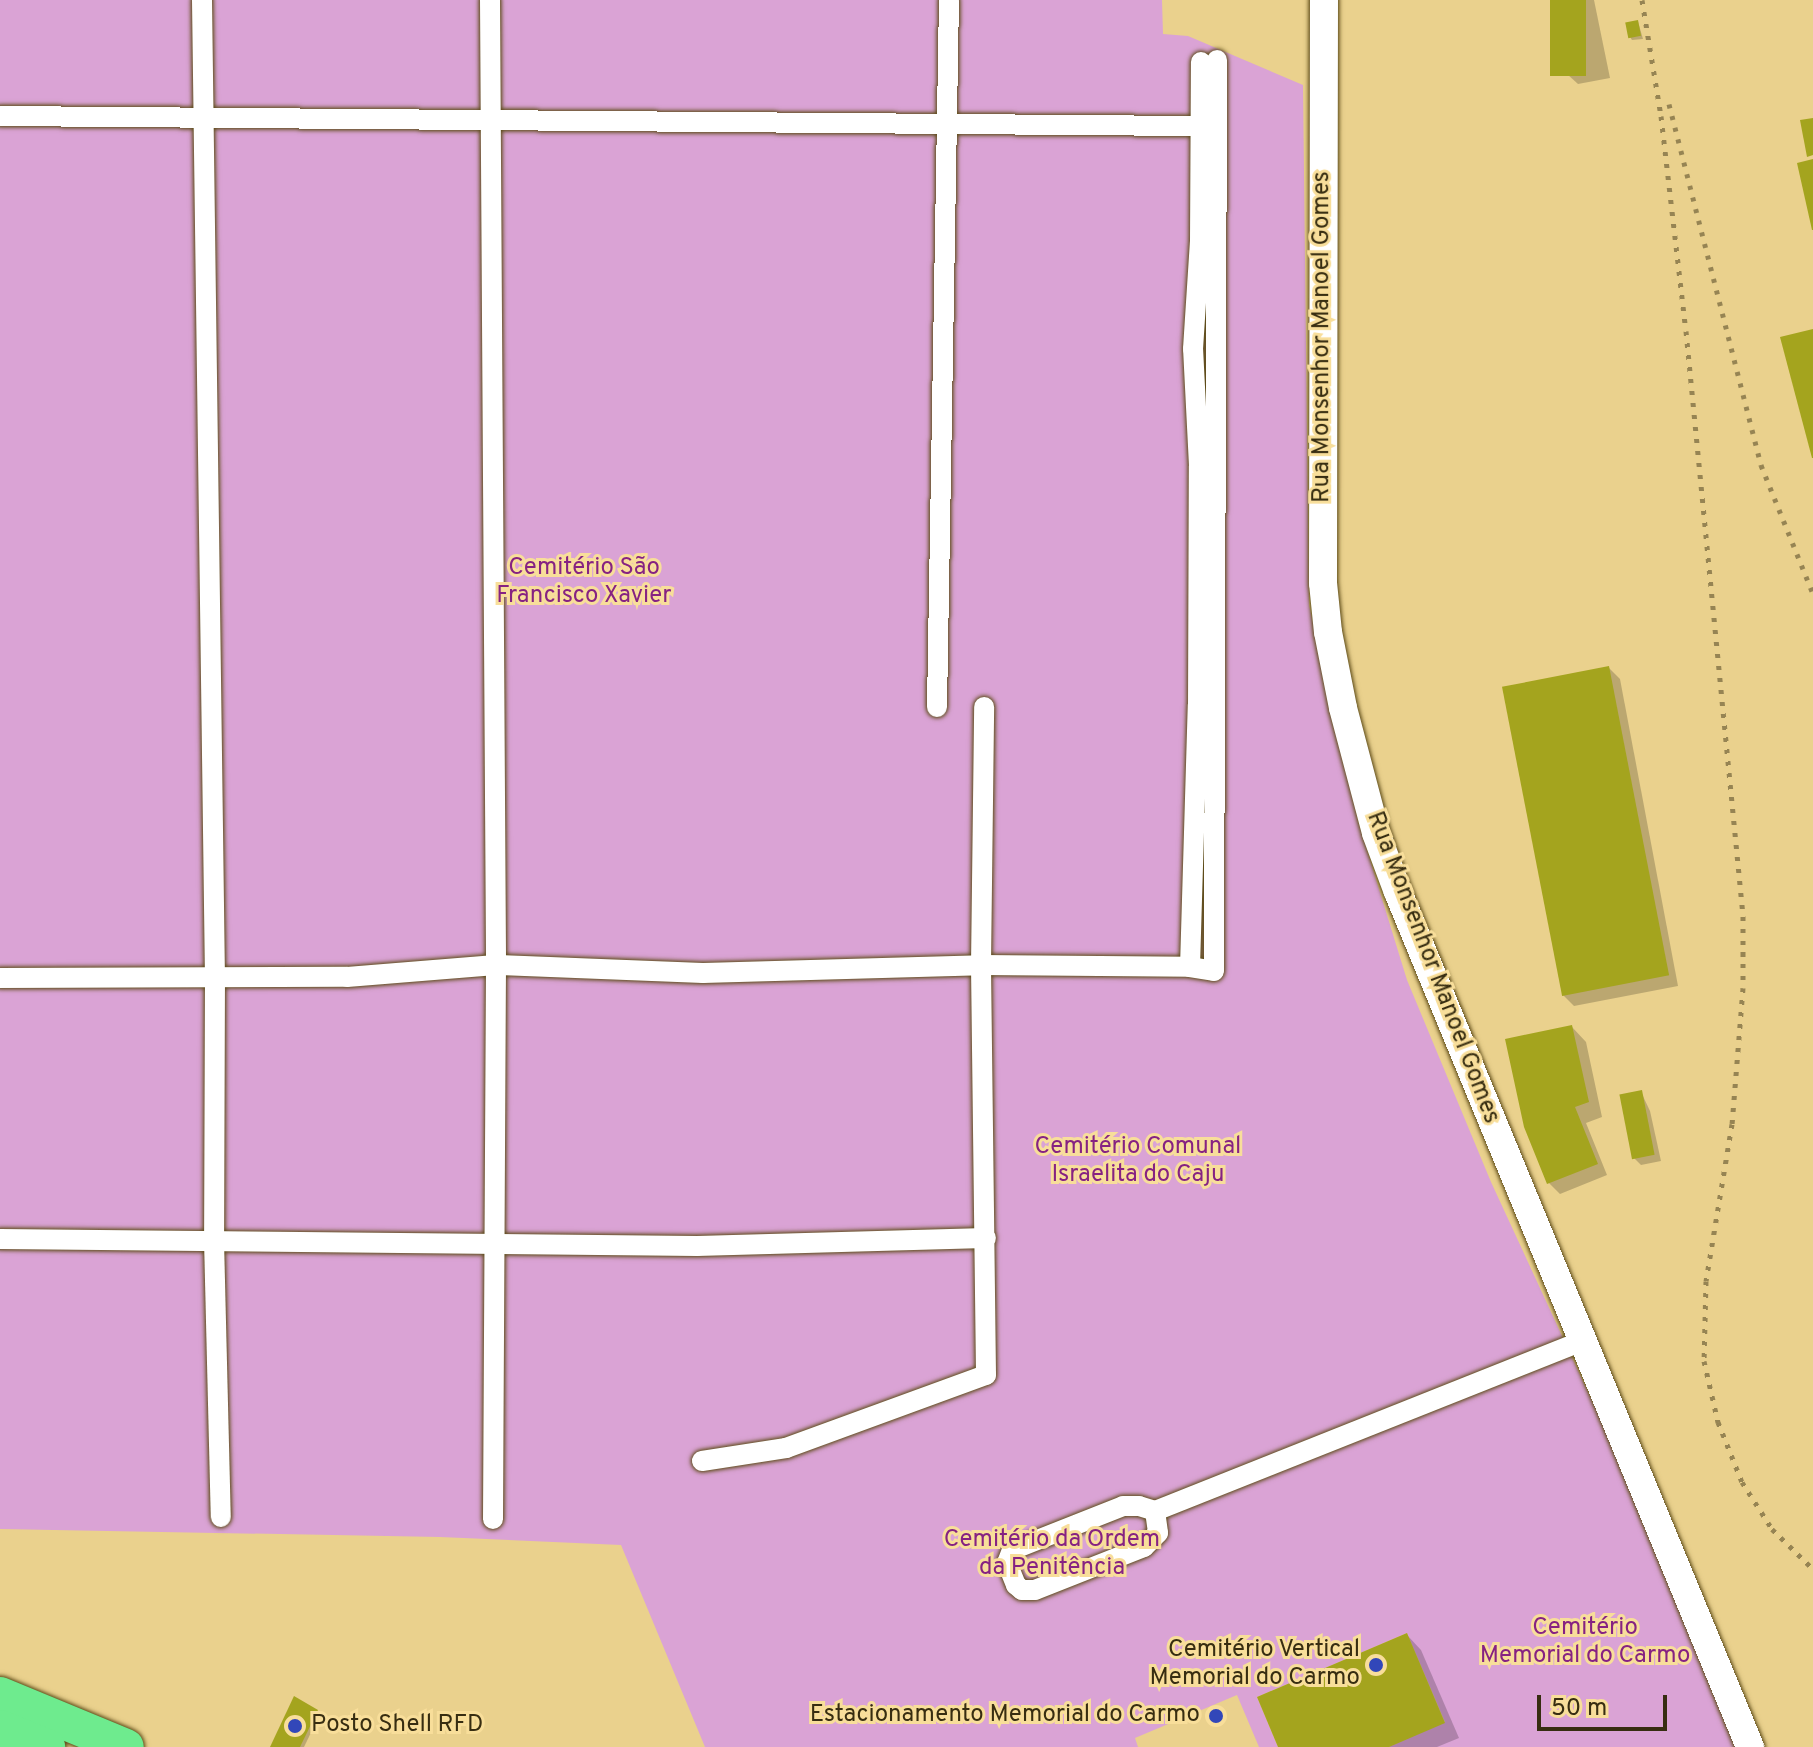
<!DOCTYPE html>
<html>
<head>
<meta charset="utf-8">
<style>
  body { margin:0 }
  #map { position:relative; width:1813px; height:1747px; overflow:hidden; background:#ead18d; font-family:Overpass,sans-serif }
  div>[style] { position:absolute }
  .green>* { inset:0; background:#daa3d5 }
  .shadow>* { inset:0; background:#0003 }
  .building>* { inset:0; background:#a4a41e; transform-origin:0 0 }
  .roads { filter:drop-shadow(0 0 2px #5d4b18) drop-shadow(0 0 2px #5d4b18) }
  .street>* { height:20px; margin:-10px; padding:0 10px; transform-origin:10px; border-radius:10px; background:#fff }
  .secondary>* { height:28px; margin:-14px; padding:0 14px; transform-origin:14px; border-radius:14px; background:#fff }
  .highway>* { height:36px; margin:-18px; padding:0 18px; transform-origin:18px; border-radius:18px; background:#6eeb8e }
  .rail>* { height:5px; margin-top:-2.5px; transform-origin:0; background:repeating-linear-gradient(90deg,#968453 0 4px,transparent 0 12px) }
  .dots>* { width:22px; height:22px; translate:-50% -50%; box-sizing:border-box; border:4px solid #f8de9a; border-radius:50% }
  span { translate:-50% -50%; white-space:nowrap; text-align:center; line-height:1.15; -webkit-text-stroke:6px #f8de9a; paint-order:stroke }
  .street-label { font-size:24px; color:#372d11 }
  .park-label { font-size:24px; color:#862282 }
  .poi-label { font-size:24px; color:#372d11 }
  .right { translate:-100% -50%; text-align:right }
  .left { translate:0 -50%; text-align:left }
  .scale { position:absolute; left:1537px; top:1695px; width:130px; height:36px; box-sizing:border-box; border:4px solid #372d11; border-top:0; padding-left:10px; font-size:24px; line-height:28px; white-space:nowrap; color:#372d11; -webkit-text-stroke:6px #f8de9a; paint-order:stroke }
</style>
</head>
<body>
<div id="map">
  <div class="green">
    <div style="clip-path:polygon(0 0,1162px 0,1163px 34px,1188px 36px,1303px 85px,1309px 605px,1358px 821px,1407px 980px,1491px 1182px,1641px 1507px,1739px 1747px,1389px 1747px,1445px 1722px,1407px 1633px,1257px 1697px,1278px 1747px,1259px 1747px,1237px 1695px,1135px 1738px,1138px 1747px,705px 1747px,621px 1545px,440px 1537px,0 1529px)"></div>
  </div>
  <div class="shadow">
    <div style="clip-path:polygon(1552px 0,1594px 0,1610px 78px,1578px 84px,1567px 74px)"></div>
    <div style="clip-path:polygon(1638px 22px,1643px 39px,1632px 40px,1630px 37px)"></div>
    <div style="clip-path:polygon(1609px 668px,1620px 679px,1678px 986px,1574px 1006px,1563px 995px)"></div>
    <div style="clip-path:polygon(1572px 1027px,1586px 1042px,1602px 1117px,1586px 1123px,1607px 1175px,1560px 1194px,1549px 1183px)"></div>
    <div style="clip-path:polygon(1641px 1092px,1650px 1111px,1661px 1161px,1641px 1165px,1634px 1158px)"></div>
    <div style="clip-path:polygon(1407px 1635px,1421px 1650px,1459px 1738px,1437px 1747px,1280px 1747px)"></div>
    <div style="clip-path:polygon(317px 1711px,320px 1714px,304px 1747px,272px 1747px)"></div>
  </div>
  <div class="building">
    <div style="left:1550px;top:0;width:36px;height:76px"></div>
    <div style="left:1638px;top:20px;width:16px;height:13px;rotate:79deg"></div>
    <div style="clip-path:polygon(1813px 118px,1813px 155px,1807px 157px,1800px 120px)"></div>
    <div style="clip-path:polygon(1813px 159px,1813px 230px,1812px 230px,1797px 163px)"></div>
    <div style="clip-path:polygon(1813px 329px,1813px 458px,1812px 458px,1780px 337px)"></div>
    <div style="left:1609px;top:666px;width:315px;height:109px;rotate:79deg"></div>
    <div style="clip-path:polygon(1572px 1025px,1589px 1102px,1575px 1107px,1598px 1164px,1547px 1184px,1524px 1127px,1505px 1039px)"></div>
    <div style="left:1642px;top:1090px;width:66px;height:23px;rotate:79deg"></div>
    <div style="clip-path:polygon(1407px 1633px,1445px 1723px,1389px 1747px,1278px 1747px,1257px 1697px)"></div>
    <div style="clip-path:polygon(294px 1696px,318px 1710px,300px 1747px,270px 1747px)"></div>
  </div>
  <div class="roads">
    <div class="street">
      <div style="left:202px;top:0;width:977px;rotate:89.24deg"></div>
      <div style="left:215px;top:977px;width:263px;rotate:90.2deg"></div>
      <div style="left:214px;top:1240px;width:277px;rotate:88.6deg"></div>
      <div style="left:490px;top:0;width:965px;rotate:89.64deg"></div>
      <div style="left:496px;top:965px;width:554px;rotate:90.31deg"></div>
      <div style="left:0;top:116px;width:1201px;rotate:0.48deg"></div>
      <div style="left:937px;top:707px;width:707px;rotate:-89.03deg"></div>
      <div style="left:1190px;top:967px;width:262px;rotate:-88.3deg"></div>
      <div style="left:1198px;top:705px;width:239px;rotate:-89.8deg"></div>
      <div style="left:1199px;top:466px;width:117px;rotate:-92.9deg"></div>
      <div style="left:1193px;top:349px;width:107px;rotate:-86.3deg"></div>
      <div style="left:1200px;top:242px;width:180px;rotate:-89.7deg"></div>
      <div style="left:0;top:978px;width:347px;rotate:-0.2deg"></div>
      <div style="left:347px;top:977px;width:149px;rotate:-4.6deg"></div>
      <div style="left:496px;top:965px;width:207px;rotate:2.2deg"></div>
      <div style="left:703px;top:973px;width:278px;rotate:-1.6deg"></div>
      <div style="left:981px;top:965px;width:209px;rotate:0.5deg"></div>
      <div style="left:1190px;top:967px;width:24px;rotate:9deg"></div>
      <div style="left:1214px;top:971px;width:911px;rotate:-89.81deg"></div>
      <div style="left:0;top:1239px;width:697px;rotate:0.58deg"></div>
      <div style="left:697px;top:1246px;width:289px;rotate:-1.6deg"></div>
      <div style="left:702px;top:1461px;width:85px;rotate:-8.8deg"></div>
      <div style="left:786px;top:1448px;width:213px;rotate:-20.1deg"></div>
      <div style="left:986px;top:1375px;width:410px;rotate:-90.7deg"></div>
      <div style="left:981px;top:965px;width:258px;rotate:-89.3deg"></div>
      <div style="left:1155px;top:1511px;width:22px;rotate:82deg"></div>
      <div style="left:1158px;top:1533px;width:20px;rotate:135deg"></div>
      <div style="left:1144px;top:1547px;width:117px;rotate:158.5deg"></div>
      <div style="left:1035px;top:1590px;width:13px;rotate:180deg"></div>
      <div style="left:1022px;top:1590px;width:8px;rotate:-140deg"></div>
      <div style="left:1016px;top:1585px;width:24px;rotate:-112deg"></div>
      <div style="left:1007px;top:1563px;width:14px;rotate:-69deg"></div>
      <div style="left:1012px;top:1550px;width:119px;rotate:-21.6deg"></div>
      <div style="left:1123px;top:1506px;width:16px"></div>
      <div style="left:1139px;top:1506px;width:17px;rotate:17deg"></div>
      <div style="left:1155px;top:1511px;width:461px;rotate:-21.7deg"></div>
    </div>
    <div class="secondary">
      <div style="left:1324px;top:0;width:583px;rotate:90.1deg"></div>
      <div style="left:1323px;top:583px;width:49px;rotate:84.2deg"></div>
      <div style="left:1328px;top:632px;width:77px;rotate:78.8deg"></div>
      <div style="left:1343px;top:708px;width:129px;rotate:75.2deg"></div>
      <div style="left:1376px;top:833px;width:63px;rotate:69.6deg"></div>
      <div style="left:1398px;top:892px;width:925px;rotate:67.62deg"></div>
    </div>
    <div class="highway">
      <div style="left:0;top:1695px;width:136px;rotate:22.4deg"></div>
      <div style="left:0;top:1728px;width:51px;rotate:22deg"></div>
    </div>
  </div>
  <div class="rail">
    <div style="left:1642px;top:0;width:118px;rotate:80.7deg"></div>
    <div style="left:1661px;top:116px;width:216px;rotate:83.4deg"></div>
    <div style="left:1686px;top:331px;width:588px;rotate:84.43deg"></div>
    <div style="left:1743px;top:916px;width:72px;rotate:90deg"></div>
    <div style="left:1743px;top:988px;width:136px;rotate:94.6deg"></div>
    <div style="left:1732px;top:1124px;width:159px;rotate:99.4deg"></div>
    <div style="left:1706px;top:1281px;width:80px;rotate:91.4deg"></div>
    <div style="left:1704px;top:1361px;width:63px;rotate:77.1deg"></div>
    <div style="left:1718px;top:1422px;width:65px;rotate:68.2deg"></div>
    <div style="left:1742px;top:1482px;width:56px;rotate:57.4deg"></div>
    <div style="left:1772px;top:1529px;width:57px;rotate:44.3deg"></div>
    <div style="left:1669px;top:104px;width:373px;rotate:75.7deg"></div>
    <div style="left:1761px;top:465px;width:139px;rotate:68deg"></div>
  </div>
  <div class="dots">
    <div style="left:1376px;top:1665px;background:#3247b9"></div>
    <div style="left:1216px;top:1716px;background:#3247b9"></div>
    <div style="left:295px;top:1726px;background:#3247b9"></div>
  </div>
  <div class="street-label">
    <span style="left:1323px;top:337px;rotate:-90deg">Rua Monsenhor Manoel Gomes</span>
    <span style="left:1432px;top:968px;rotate:69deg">Rua Monsenhor Manoel Gomes</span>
  </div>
  <div class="park-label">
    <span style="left:584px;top:583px">Cemitério São<br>Francisco Xavier</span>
    <span style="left:1138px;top:1162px">Cemitério Comunal<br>Israelita do Caju</span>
    <span style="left:1052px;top:1555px">Cemitério da Ordem<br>da Penitência</span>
    <span style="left:1585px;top:1643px">Cemitério<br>Memorial do Carmo</span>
  </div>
  <div class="poi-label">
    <span class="right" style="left:1360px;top:1665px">Cemitério Vertical<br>Memorial do Carmo</span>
    <span class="right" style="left:1200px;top:1716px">Estacionamento Memorial do Carmo</span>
    <span class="left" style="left:311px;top:1726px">Posto Shell RFD</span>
  </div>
  <div class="scale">50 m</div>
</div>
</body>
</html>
